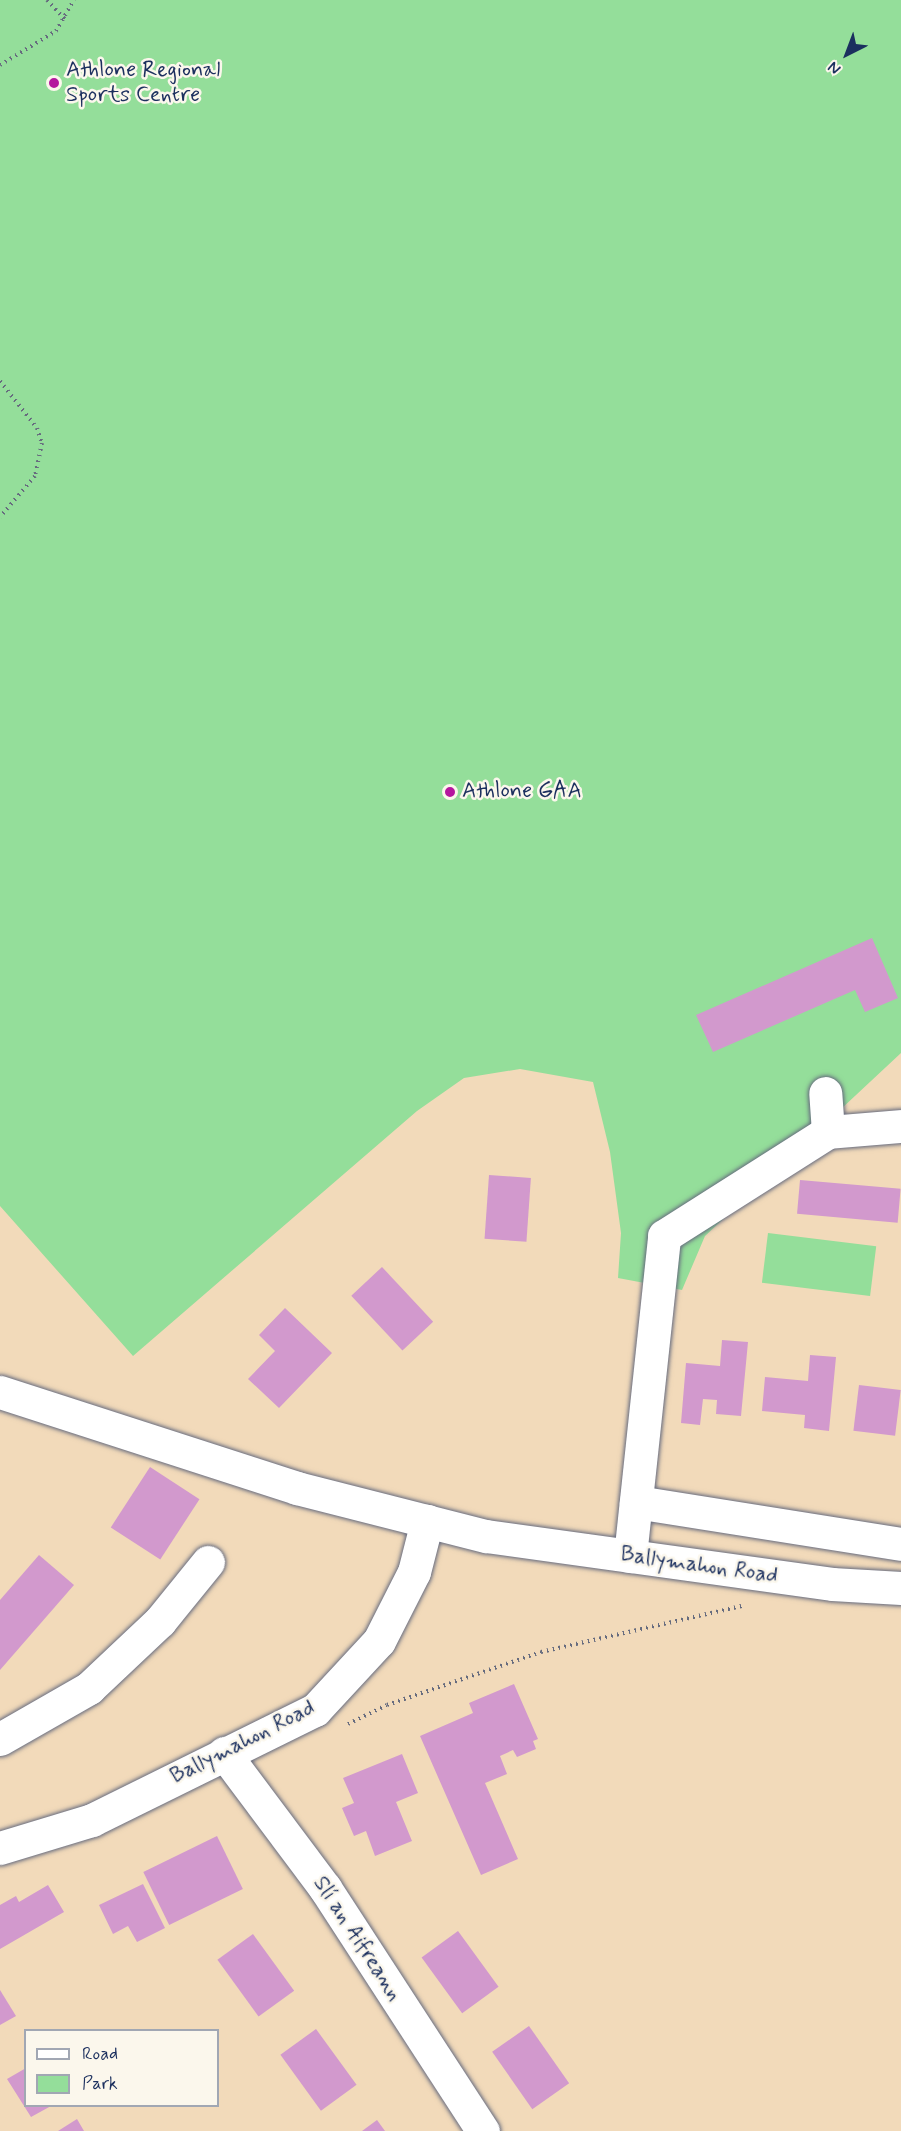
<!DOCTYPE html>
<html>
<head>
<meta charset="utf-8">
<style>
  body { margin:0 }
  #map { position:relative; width:901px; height:2131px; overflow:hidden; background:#f2daba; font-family:Mynerve,sans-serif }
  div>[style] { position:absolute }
  .green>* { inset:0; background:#94de9a; transform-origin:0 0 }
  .building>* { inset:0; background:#d299cd; transform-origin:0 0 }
  .path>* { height:4px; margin-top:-2px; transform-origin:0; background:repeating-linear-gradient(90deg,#666b7e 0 1.5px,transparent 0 6px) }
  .roads { filter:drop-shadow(0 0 2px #666b7e) drop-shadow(0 0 2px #666b7e) }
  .minor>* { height:33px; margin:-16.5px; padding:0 16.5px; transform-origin:16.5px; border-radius:16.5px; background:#fff }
  .major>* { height:33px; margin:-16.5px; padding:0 16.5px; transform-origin:16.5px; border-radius:16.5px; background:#fff }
  .dots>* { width:16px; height:16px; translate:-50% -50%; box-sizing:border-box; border:3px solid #fbf7ec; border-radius:50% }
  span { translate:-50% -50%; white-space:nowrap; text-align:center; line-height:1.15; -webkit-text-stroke:5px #fbf7ec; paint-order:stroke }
  .poi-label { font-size:22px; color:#1b2f5e }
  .left { translate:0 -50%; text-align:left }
  .street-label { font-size:22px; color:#1b2f5e }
  .legend { position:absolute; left:24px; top:2029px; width:195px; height:78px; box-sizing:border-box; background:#fbf7ec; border:2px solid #a1a7b3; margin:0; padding:8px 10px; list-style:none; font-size:18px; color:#1b2f5e }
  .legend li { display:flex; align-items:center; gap:12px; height:30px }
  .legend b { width:30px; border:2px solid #a1a7b3 }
  .north { position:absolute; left:817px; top:24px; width:60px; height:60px; -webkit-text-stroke:4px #fbf7ec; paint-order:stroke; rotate:222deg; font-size:16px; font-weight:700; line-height:24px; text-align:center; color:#1b2f5e }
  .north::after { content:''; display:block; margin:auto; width:21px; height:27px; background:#1b2f5e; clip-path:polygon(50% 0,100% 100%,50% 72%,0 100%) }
</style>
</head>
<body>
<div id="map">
  <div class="green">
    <div style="clip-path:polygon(0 0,901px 0,901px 1053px,705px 1236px,682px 1290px,618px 1278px,621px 1233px,610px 1152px,593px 1082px,520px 1069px,464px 1078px,417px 1111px,133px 1356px,0 1206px)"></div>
    <div style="left:768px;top:1233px;width:109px;height:50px;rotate:7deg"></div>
  </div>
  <div class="building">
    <div style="clip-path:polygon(872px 938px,898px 998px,865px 1012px,855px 990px,713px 1052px,696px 1015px)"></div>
    <div style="left:489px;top:1175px;width:42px;height:64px;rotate:4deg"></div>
    <div style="left:800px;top:1180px;width:101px;height:34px;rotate:5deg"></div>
    <div style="left:382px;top:1267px;width:75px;height:42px;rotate:47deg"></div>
    <div style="clip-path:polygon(285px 1308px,332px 1353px,279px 1408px,248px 1379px,275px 1351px,259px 1335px)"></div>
    <div style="clip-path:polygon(722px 1340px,748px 1342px,741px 1416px,716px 1414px,717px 1400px,703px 1399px,700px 1425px,681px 1423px,686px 1363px,720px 1366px)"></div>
    <div style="clip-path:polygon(810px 1355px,836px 1357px,829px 1431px,804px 1428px,805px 1415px,762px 1411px,765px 1377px,808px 1381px)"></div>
    <div style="left:859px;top:1385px;width:42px;height:46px;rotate:7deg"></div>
    <div style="left:150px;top:1467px;width:59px;height:72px;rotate:33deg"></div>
    <div style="clip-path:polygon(39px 1555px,74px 1585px,0 1670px,0 1600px)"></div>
    <div style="clip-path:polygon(514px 1684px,538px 1739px,533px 1741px,536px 1749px,517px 1757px,513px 1750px,500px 1756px,507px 1774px,485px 1783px,518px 1859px,481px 1875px,420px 1736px,473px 1713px,469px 1703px)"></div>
    <div style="clip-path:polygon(402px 1754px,418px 1793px,396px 1802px,412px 1841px,375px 1856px,366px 1831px,354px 1836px,342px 1808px,354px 1803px,343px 1778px)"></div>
    <div style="left:217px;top:1836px;width:59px;height:82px;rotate:64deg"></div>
    <div style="clip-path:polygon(143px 1884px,165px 1928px,137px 1942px,128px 1926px,113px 1934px,99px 1905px)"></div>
    <div style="clip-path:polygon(48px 1885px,64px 1912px,0 1949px,0 1905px,16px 1896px,19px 1902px)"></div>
    <div style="left:458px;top:1931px;width:69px;height:45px;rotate:54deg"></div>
    <div style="left:253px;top:1934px;width:70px;height:44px;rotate:54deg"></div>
    <div style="clip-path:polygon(0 1990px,16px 2016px,0 2025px)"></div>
    <div style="left:529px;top:2026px;width:70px;height:45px;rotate:55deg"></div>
    <div style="left:316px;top:2029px;width:69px;height:44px;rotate:54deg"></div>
    <div style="clip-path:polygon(26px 2068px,26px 2106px,51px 2106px,31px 2117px,7px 2079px)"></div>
    <div style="clip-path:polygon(77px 2119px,84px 2131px,58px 2131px)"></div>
    <div style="clip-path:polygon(377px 2120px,385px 2131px,362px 2131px)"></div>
  </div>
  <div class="path">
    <div style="left:47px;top:0;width:26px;rotate:47deg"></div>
    <div style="left:0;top:65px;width:66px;rotate:-31.3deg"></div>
    <div style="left:56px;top:31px;width:36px;rotate:-60deg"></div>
    <div style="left:0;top:381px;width:60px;rotate:51.8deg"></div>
    <div style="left:37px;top:428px;width:16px;rotate:72deg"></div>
    <div style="left:42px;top:443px;width:34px;rotate:102deg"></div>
    <div style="left:35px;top:476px;width:54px;rotate:130.5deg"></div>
    <div style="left:348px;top:1724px;width:43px;rotate:-26deg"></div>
    <div style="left:387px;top:1705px;width:163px;rotate:-19deg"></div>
    <div style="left:541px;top:1652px;width:206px;rotate:-12.9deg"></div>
  </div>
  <div class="roads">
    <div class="minor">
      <div style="left:828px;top:1132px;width:73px;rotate:-4.7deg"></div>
      <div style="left:636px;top:1502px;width:268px;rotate:9deg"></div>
      <div style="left:630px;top:1556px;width:322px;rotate:-83.9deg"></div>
      <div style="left:664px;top:1236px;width:194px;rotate:-32.4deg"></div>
      <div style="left:828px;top:1132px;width:39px;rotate:-94deg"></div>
      <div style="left:0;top:1739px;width:103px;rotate:-29.8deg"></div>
      <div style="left:89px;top:1688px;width:98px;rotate:-43.3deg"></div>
      <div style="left:160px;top:1621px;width:76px;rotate:-50.9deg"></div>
      <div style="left:224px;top:1753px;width:169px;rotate:53.2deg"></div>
      <div style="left:325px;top:1888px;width:290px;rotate:57deg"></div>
      <div style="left:0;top:1848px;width:96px;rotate:-16.9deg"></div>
      <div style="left:92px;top:1820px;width:249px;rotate:-26.3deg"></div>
      <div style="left:315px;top:1710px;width:94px;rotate:-47.2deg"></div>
      <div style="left:379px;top:1641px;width:77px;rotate:-63.1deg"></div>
      <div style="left:414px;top:1572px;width:53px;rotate:-75.7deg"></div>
    </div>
    <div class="major">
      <div style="left:0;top:1392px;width:312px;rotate:17.9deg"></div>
      <div style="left:297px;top:1488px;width:195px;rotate:14.3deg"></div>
      <div style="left:486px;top:1536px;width:349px;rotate:7.9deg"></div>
      <div style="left:832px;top:1584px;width:69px;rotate:3.3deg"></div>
    </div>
  </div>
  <div class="dots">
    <div style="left:54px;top:83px;background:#b5179e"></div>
    <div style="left:450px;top:792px;background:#b5179e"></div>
  </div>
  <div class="poi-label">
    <span class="left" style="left:66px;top:83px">Athlone Regional<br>Sports Centre</span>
    <span class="left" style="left:462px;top:792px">Athlone GAA</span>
  </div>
  <div class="street-label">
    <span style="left:699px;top:1566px;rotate:8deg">Ballymahon Road</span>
    <span style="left:243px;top:1743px;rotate:-27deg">Ballymahon Road</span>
    <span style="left:357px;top:1939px;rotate:57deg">Slí an Aifreann</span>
  </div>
  <ul class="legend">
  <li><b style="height:8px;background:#fff"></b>Road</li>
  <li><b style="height:16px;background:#94de9a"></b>Park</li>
  </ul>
  <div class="north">N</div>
</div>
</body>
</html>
